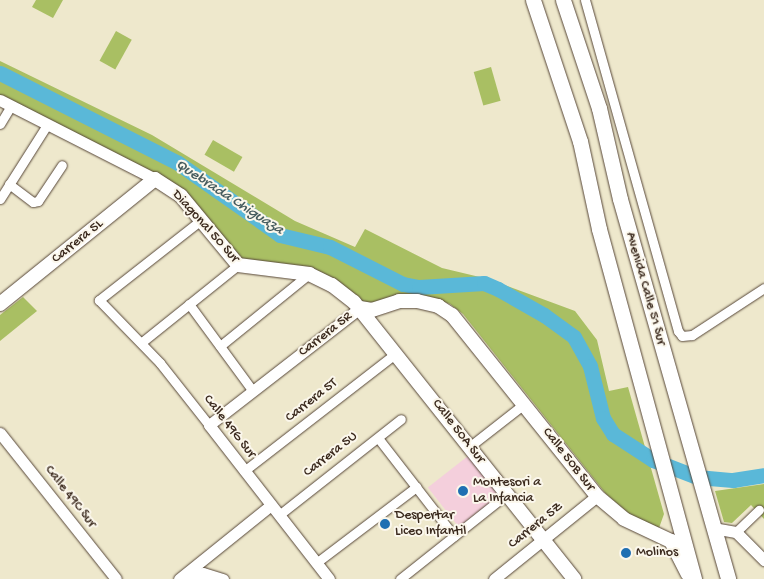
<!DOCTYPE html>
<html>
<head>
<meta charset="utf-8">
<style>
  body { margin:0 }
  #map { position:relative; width:764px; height:579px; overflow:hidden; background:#eee8cc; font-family:"Gochi Hand",sans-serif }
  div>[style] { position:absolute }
  .built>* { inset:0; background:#f4cfdc; transform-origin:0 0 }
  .green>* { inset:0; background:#a9bf63; transform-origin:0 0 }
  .river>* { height:15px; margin:-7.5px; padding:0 7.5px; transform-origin:7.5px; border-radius:7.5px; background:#5ab8d8 }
  .roads { filter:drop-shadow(0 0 1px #564638) drop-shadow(0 0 1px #564638) }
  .minor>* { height:9px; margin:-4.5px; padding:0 4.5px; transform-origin:4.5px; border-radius:4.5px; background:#fff }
  .tertiary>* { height:11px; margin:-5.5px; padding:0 5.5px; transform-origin:5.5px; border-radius:5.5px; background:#fff }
  .secondary>* { height:14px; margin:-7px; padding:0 7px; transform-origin:7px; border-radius:7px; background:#fff }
  .primary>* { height:15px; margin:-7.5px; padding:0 7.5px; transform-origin:7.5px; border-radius:7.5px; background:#fff }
  .dots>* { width:14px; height:14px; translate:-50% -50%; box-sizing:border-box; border:2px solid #fbf7ec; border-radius:50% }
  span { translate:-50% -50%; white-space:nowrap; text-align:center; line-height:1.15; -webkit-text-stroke:4px #fbf7ec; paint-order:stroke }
  .street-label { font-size:14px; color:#3b2a1e }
  .poi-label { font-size:14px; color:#3b2a1e }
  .left { translate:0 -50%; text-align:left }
  .water-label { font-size:15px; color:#465c5f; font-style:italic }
</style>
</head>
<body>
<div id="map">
  <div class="built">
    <div style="left:468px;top:456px;width:50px;height:51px;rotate:52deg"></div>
  </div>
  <div class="green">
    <div style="clip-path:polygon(36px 0,63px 0,53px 18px,32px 7px)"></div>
    <div style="left:116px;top:31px;width:18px;height:34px;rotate:29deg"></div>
    <div style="clip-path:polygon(0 61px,152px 135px,295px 221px,355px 247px,365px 229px,442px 268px,488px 279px,575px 311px,597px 340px,609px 391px,628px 387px,664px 514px,659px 528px,633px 517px,606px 494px,463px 314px,450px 304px,439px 300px,372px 305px,359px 300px,347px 290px,239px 260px,196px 205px,0 95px)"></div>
    <div style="left:491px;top:67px;width:35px;height:18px;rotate:74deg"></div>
    <div style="left:213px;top:140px;width:34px;height:17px;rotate:30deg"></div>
    <div style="clip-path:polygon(23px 297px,37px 311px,0 341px,0 315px)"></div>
    <div style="clip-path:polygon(764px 484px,764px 519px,751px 505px,732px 523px,724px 522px,715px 491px)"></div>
  </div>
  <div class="river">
    <div style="left:0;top:73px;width:199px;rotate:26.8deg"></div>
    <div style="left:178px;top:163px;width:125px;rotate:35.2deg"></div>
    <div style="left:280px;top:235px;width:51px;rotate:13.5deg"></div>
    <div style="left:330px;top:247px;width:82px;rotate:26.9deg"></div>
    <div style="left:403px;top:284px;width:16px;rotate:11deg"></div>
    <div style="left:419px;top:287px;width:65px;rotate:-3.5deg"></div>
    <div style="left:484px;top:283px;width:15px;rotate:23deg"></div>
    <div style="left:498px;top:289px;width:53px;rotate:29.5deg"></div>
    <div style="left:544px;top:315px;width:37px;rotate:36deg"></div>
    <div style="left:574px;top:337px;width:33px;rotate:61deg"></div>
    <div style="left:590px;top:366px;width:54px;rotate:76deg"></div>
    <div style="left:603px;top:418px;width:19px;rotate:58deg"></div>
    <div style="left:613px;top:434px;width:48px;rotate:33deg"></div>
    <div style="left:653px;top:460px;width:47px;rotate:21.1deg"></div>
    <div style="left:697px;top:477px;width:36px;rotate:5deg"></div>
    <div style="left:733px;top:480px;width:31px;rotate:-9deg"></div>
  </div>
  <div class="roads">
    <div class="minor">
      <div style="left:585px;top:0;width:344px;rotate:74.3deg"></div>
      <div style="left:678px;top:331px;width:6px;rotate:51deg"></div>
      <div style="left:682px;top:336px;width:10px;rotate:-6deg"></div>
      <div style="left:692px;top:335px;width:86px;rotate:-33.1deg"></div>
      <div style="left:0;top:124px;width:21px;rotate:-59deg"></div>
      <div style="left:9px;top:184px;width:30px;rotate:37deg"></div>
      <div style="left:33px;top:202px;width:5px;rotate:-11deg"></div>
      <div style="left:38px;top:201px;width:43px;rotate:-56.3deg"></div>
      <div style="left:0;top:199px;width:88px;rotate:-57.6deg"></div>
      <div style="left:201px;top:220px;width:130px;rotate:141.9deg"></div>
      <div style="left:99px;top:300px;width:88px;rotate:45.9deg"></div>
      <div style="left:160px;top:363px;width:79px;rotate:51.7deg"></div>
      <div style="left:189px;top:304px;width:108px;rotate:53.7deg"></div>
      <div style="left:142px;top:342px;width:123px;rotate:-38.7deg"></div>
      <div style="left:220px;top:346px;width:114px;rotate:-39deg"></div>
      <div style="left:378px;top:438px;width:124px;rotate:52.2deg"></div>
      <div style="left:469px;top:447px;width:70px;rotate:-38deg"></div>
      <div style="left:244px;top:471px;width:192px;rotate:-37.8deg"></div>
      <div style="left:279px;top:515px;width:155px;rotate:-38.2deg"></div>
      <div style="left:736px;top:532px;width:32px;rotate:-44deg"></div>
      <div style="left:316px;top:563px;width:126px;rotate:-37.2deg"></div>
      <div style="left:400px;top:579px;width:137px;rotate:-38.5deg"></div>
    </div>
    <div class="tertiary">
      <div style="left:0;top:100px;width:174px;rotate:27deg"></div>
      <div style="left:0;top:433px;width:186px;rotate:51.5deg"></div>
      <div style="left:713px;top:528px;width:23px;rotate:10deg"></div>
      <div style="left:736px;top:532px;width:40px;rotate:45deg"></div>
      <div style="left:185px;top:576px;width:18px;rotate:-9deg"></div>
      <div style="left:203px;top:573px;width:21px;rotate:17deg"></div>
      <div style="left:179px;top:579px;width:118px;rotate:-38.8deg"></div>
      <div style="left:329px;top:579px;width:195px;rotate:-127.9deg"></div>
      <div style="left:209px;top:425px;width:191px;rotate:-37.8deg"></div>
      <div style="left:494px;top:579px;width:132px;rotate:-38.9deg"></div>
    </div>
    <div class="secondary">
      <div style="left:0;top:304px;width:199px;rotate:-38.9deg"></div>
      <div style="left:155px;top:179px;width:31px;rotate:33deg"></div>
      <div style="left:181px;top:196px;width:89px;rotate:50.4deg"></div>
      <div style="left:238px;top:265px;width:72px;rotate:7.2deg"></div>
      <div style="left:309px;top:274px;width:25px;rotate:26deg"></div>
      <div style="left:332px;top:285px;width:28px;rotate:38deg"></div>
      <div style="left:354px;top:302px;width:354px;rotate:51.5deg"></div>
      <div style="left:360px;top:308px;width:12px;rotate:9deg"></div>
      <div style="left:372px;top:310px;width:28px;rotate:-18deg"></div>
      <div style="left:399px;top:301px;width:18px"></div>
      <div style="left:417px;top:301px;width:22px;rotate:13deg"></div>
      <div style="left:438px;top:306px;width:17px;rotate:33deg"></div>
      <div style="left:452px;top:315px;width:232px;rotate:51.3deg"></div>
      <div style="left:597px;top:496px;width:35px;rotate:40deg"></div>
      <div style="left:624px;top:519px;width:52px;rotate:25.1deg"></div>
      <div style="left:671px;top:541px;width:37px;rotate:63deg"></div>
    </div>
    <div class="primary">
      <div style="left:533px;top:0;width:149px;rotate:71.6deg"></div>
      <div style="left:580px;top:141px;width:90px;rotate:77.8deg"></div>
      <div style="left:599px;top:229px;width:363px;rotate:74.8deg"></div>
      <div style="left:563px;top:0;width:114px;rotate:71.6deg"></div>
      <div style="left:599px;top:108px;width:93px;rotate:77deg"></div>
      <div style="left:620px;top:199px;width:395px;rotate:74.1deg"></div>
    </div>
  </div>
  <div class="dots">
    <div style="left:463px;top:491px;background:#1f6fb2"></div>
    <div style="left:385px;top:524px;background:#1f6fb2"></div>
    <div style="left:626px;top:553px;background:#1f6fb2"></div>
  </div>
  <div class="street-label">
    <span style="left:205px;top:227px;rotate:48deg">Diagonal 50 Sur</span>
    <span style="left:78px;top:242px;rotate:-39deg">Carrera 5L</span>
    <span style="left:645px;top:289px;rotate:74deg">Avenida Calle 51 Sur</span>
    <span style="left:326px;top:335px;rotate:-38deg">Carrera 5R</span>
    <span style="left:312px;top:401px;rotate:-38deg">Carrera 5T</span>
    <span style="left:229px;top:427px;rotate:52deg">Calle 49G Sur</span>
    <span style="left:458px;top:432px;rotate:52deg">Calle 50A Sur</span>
    <span style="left:331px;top:455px;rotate:-38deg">Carrera 5U</span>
    <span style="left:568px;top:460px;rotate:52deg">Calle 50B Sur</span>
    <span style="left:70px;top:497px;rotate:52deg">Calle 49C Sur</span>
    <span style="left:536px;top:526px;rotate:-39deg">Carrera 5Z</span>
  </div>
  <div class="poi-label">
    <span class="left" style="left:473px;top:491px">Montesori a<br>La Infancia</span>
    <span class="left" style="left:395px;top:524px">Despertar<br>Liceo Infantil</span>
    <span class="left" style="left:636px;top:553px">Molinos</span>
  </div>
  <div class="water-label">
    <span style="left:229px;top:198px;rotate:33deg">Quebrada Chiguaza</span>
  </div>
</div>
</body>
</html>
